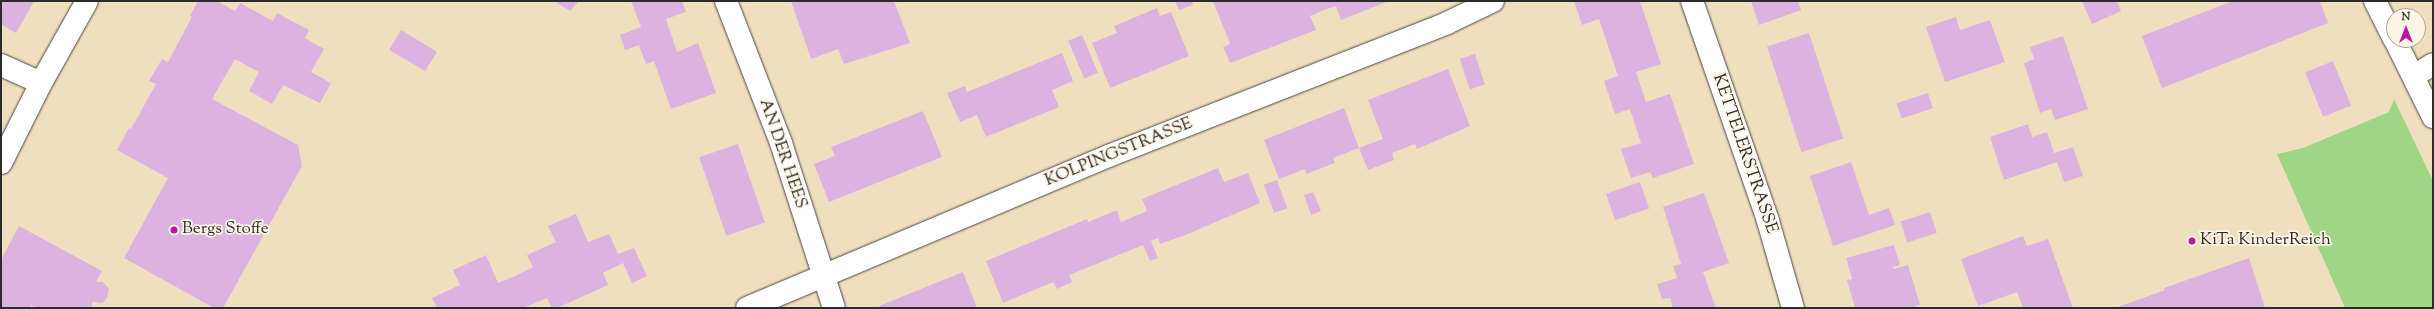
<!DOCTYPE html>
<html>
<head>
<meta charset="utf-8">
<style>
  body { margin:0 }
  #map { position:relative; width:2434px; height:309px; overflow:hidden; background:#f0dfbf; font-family:"Sorts Mill Goudy",serif }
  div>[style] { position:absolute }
  .green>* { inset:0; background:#a1d586 }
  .building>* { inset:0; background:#ddb2e1; transform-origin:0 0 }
  .roads { filter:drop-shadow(0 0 1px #494641) drop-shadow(0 0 1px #494641) }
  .minor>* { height:22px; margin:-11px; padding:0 11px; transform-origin:11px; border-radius:11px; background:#fff }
  .dots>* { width:11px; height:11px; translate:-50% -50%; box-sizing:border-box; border:2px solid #fcf5e5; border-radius:50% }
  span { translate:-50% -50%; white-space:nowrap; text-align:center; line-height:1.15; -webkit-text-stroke:3.5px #fcf5e5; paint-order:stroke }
  .street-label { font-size:17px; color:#2b2b2b }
  .poi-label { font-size:17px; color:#2b2b2b }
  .left { translate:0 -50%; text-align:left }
  .frame { position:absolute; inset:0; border:2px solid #2b2b2b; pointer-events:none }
  .north { position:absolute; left:2386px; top:8px; width:40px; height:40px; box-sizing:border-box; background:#fcf5e5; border:1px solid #a8a49b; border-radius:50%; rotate:0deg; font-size:11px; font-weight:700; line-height:16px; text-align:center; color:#2b2b2b }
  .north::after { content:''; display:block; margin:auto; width:14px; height:18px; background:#b5179e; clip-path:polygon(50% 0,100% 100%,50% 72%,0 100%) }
</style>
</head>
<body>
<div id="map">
  <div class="green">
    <div style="clip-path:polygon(2394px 99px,2433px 181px,2433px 308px,2345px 308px,2277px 154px,2303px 148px,2389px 112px)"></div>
  </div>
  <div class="building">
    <div style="clip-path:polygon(1px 1px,34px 1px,16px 33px,1px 24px)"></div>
    <div style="clip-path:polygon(198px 1px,217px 1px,235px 11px,240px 3px,273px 21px,277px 13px,309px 30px,305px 38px,324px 49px,311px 72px,331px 83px,320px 103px,283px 85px,272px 104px,249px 91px,259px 72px,235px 59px,212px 99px,298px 145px,302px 166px,223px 308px,214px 308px,124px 258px,168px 178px,117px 150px,129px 128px,131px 129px,156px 84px,149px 81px,162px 59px,168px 62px,192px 17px,190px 16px)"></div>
    <div style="clip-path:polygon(558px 1px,579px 1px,570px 11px,557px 3px)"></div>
    <div style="clip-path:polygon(631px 1px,682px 1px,686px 12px,666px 19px,677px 52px,698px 43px,716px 93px,671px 109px,654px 61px,646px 64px,639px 45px,625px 50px,620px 35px,641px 27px)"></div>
    <div style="clip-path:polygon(791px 1px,894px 1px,910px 43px,844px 64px,838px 49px,811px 59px)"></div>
    <div style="clip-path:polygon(1175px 1px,1192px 1px,1193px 5px,1179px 10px)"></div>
    <div style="clip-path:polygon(1213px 1px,1389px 1px,1341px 20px,1336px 6px,1324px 10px,1310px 16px,1316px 30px,1230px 63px,1223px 47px,1230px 44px)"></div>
    <div style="clip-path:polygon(1574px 1px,1640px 1px,1661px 64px,1636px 72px,1646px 102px,1670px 94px,1694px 164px,1653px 178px,1650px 172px,1631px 178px,1621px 149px,1641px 143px,1630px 109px,1615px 114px,1604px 81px,1618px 76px,1599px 19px,1582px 25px)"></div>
    <div style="clip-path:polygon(1751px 1px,1798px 1px,1801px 10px,1759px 25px)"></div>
    <div style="clip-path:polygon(2082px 1px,2117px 1px,2121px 11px,2092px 24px)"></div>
    <div style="clip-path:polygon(2233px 1px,2320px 1px,2328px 23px,2162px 88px,2142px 36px)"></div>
    <div style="clip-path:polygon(1157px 8px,1160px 16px,1171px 12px,1189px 56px,1110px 88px,1092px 43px,1117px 33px,1114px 26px)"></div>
    <div style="clip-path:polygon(1956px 17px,1960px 30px,1990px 20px,2005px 62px,1945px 82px,1926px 27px)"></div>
    <div style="left:401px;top:30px;width:42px;height:23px;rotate:31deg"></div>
    <div style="left:1809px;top:33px;width:111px;height:44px;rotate:72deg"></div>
    <div style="left:1082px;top:35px;width:41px;height:15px;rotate:67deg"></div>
    <div style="clip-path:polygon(2063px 36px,2088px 109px,2055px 120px,2051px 109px,2040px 113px,2024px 63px,2034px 59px,2030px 47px)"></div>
    <div style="clip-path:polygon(1062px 53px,1073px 81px,1052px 90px,1059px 107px,986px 137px,977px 115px,960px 122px,947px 93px,965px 86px,967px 92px)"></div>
    <div style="left:1475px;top:54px;width:32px;height:16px;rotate:72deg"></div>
    <div style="left:2333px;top:61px;width:48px;height:30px;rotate:68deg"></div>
    <div style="clip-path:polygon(1448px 69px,1470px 126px,1417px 149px,1415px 144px,1392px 153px,1394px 160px,1368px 170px,1359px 148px,1383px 139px,1368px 100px)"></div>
    <div style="left:1928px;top:93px;width:16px;height:33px;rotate:72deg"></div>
    <div style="clip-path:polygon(1344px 108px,1359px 148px,1333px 158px,1335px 163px,1306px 174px,1305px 169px,1279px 179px,1264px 140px)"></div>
    <div style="clip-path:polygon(923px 111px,942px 157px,829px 202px,814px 164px,835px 156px,831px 147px)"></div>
    <div style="clip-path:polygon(2028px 124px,2032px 137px,2047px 132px,2054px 153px,2073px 147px,2083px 176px,2064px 182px,2057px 162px,2004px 180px,1990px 137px)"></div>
    <div style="left:738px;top:144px;width:83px;height:41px;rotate:71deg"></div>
    <div style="clip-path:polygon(1851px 162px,1869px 215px,1889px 208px,1895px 225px,1833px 246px,1810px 176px)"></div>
    <div style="clip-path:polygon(1218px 168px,1224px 182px,1248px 173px,1260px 203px,1183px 236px,1160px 244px,1158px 238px,1151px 241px,1158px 258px,1150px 261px,1143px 245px,1069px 275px,1072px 282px,1057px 289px,1053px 282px,1003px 303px,986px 261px,1087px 219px,1088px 222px,1117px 210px,1121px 222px,1147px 211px,1142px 199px)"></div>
    <div style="left:1277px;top:180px;width:30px;height:14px;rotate:70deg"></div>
    <div style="left:1640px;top:182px;width:28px;height:36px;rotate:71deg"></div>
    <div style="clip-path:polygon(1313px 192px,1321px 211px,1311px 215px,1304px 195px)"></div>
    <div style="clip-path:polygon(1704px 193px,1729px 263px,1703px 272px,1716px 308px,1673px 308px,1670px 298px,1662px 299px,1657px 284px,1677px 278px,1673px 266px,1681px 264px,1663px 207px)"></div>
    <div style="left:1930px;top:212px;width:22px;height:31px;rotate:72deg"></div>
    <div style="clip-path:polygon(576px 214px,588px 242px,609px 234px,618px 254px,634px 248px,647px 276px,632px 283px,623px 263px,603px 273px,608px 285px,557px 308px,552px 308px,547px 298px,523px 308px,437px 308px,432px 298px,460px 285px,453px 270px,486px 255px,498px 283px,513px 277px,533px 267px,527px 255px,556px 242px,548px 226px)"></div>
    <div style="clip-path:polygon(19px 226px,102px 271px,96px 282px,103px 282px,109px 289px,107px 298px,102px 303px,93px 302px,91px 308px,37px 308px,31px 305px,30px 308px,1px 308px,1px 260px)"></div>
    <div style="clip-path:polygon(2023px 236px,2027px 246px,2048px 239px,2073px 308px,2023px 308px,2017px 292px,1978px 306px,1961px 259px)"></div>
    <div style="clip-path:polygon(1894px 245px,1900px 265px,1893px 267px,1893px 269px,1908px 265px,1920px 305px,1909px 308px,1855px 308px,1847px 280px,1852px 279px,1846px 258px)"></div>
    <div style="clip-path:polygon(2249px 258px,2265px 308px,2115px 308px,2165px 290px,2164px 288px)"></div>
    <div style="clip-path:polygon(963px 272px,977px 308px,880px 308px,879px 306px)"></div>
  </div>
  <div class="roads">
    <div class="minor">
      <div style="left:726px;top:1px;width:152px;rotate:68.8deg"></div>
      <div style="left:781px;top:143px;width:173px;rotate:72.2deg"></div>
      <div style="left:1692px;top:1px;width:233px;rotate:70.9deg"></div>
      <div style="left:1768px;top:221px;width:91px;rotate:74deg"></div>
      <div style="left:2375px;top:1px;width:42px;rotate:63.4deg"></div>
      <div style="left:2395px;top:40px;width:86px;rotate:63.7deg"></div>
      <div style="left:1px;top:65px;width:44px;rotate:24.2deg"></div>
      <div style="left:2414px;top:76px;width:22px;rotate:-32deg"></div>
      <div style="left:1px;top:163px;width:89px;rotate:-63.4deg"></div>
      <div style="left:41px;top:83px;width:94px;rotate:-60.7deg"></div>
      <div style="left:747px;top:308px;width:395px;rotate:-22.8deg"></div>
      <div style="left:1111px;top:155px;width:361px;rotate:-21.4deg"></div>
      <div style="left:1447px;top:23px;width:51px;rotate:-25.6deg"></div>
    </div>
  </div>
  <div class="dots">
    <div style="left:174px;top:230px;background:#b5179e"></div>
    <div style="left:2192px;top:241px;background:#b5179e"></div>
  </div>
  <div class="street-label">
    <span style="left:1119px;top:153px;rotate:-22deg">KOLPINGSTRASSE</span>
    <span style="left:782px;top:154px;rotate:71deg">AN DER HEES</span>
    <span style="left:1744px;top:154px;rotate:71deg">KETTELERSTRASSE</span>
  </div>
  <div class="poi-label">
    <span class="left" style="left:182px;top:230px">Bergs Stoffe</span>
    <span class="left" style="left:2200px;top:241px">KiTa KinderReich</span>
  </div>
  <div class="frame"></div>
  <div class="north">N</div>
</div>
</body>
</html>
